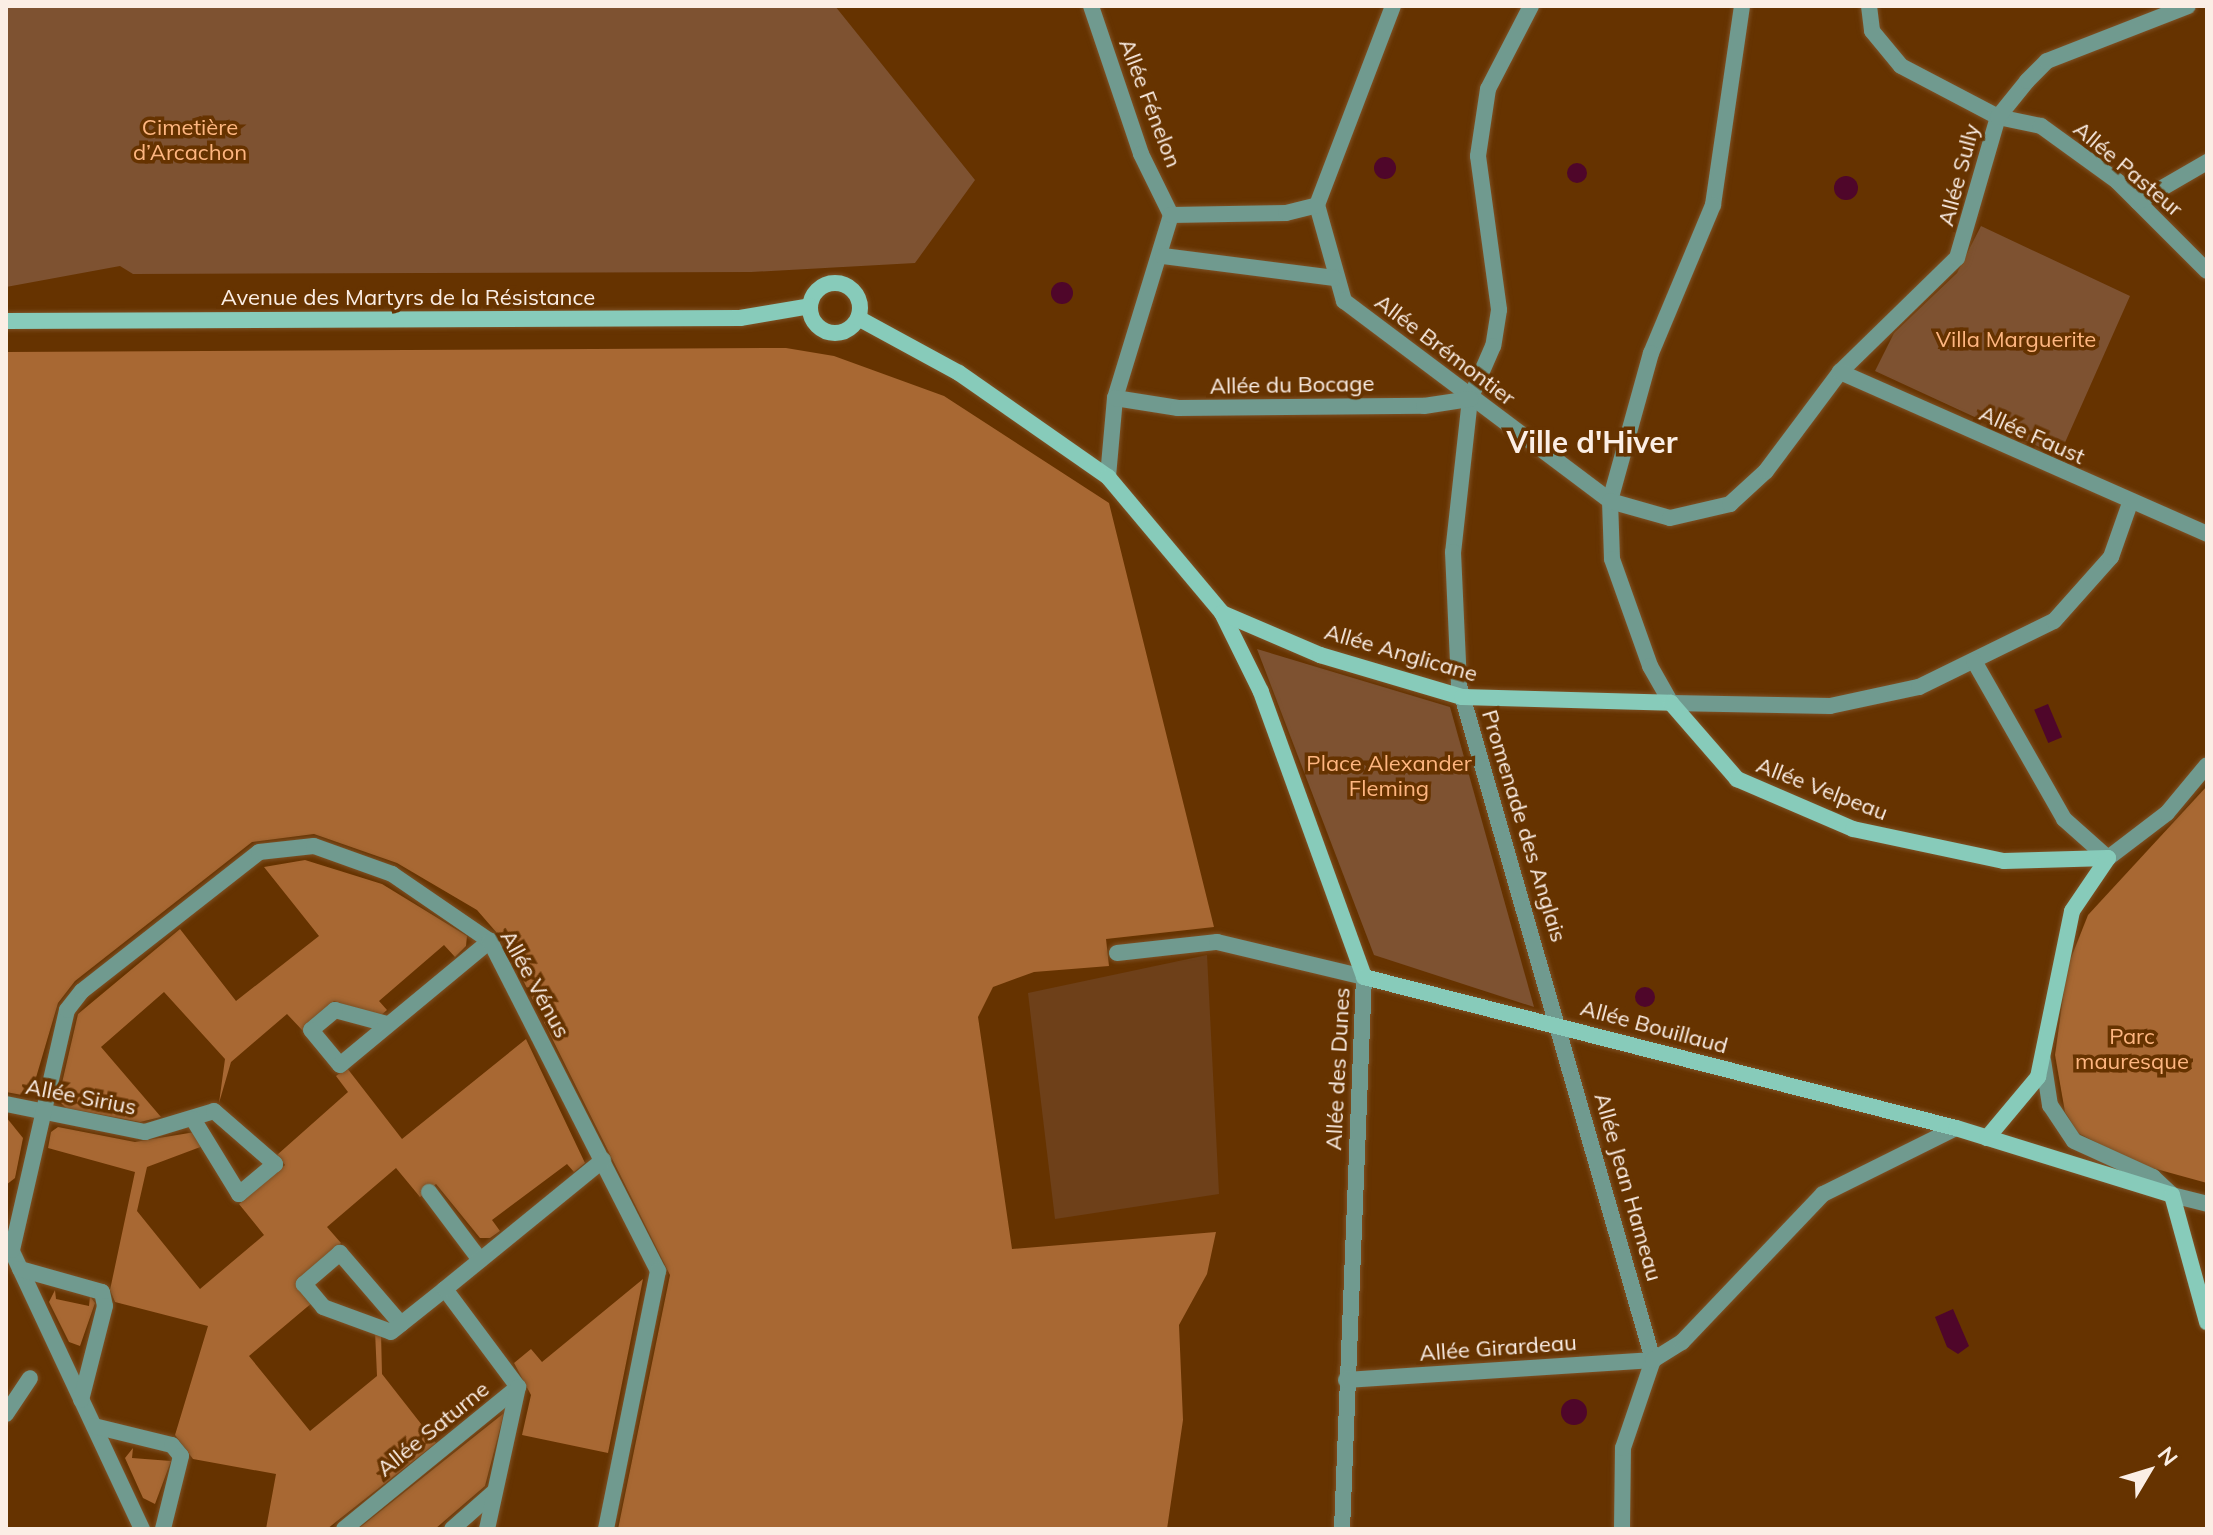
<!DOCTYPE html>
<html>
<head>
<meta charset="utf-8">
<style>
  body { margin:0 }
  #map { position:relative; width:2213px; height:1535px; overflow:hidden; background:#630; font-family:Mulish,sans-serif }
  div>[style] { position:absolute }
  .built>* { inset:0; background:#6e4019 }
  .green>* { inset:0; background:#7e5231 }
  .forest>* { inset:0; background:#a86833 }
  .water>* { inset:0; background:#4f062a; transform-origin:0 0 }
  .round { border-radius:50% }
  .roads { filter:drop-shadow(0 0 2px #7e5125) drop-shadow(0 0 2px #7e5125) }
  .street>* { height:16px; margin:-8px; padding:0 8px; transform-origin:8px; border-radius:8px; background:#709a8f }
  .secondary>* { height:16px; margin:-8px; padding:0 8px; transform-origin:8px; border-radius:8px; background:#87cbba }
  .secondary>.ring { margin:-8px; padding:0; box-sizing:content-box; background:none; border:16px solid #87cbba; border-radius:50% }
  span { translate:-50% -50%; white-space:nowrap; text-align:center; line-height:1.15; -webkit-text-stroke:7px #630; paint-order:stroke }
  .street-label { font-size:22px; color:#fbeee5 }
  .park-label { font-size:22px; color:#feb680 }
  .district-label { font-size:30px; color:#fbeee5; font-weight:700 }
  .frame { position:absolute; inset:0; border:8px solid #fbeee5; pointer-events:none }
  .north { position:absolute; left:2109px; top:1431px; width:80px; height:80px; -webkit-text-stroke:6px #630; paint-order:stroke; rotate:52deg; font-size:22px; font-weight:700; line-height:32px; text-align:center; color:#fbeee5 }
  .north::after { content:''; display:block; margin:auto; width:28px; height:36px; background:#fbeee5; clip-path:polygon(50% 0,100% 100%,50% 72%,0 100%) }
</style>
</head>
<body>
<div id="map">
  <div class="built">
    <div style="clip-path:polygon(1207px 955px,1219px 1194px,1055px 1219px,1028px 993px)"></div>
  </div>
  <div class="green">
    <div style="clip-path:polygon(6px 6px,835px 6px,975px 180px,915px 263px,751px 272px,133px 274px,120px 266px,6px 287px)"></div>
    <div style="clip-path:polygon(1981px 226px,2130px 296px,2059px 456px,1875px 371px,1894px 333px,1957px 273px)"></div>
    <div style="clip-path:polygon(1257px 649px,1450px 707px,1534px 1007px,1374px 955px)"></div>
  </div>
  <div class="forest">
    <div style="clip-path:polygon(786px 348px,834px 356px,944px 396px,1109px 503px,1214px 927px,1106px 939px,1109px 966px,1034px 972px,993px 987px,978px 1017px,1012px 1249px,1216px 1232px,1207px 1274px,1179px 1325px,1183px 1420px,1167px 1529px,618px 1529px,670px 1275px,503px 940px,477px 910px,397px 863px,314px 834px,252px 842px,75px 981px,58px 1003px,35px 1081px,22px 1095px,6px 1092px,6px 352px)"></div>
    <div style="clip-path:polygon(2207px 786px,2207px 1183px,2138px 1164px,2078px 1133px,2065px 1112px,2055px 1055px,2067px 968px,2088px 915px)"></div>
    <div style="clip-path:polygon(305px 860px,382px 884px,467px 936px,466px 946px,455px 957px,444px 945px,379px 1001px,387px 1010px,380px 1016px,334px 1001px,303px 1031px,287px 1014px,231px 1062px,219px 1103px,225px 1059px,164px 992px,101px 1047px,161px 1117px,140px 1122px,66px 1108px,58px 1100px,78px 1014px,180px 929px,236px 1001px,319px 936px,264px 867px)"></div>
    <div style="clip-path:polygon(526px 1039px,585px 1163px,574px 1172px,567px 1164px,492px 1220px,500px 1231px,490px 1238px,480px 1238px,436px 1184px,420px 1197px,396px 1168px,327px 1227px,341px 1243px,296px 1281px,313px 1302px,249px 1356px,310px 1431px,377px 1376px,375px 1331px,381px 1332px,382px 1374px,436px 1443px,327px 1529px,266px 1529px,276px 1474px,193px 1459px,175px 1435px,208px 1326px,115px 1302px,110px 1290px,135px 1172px,48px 1148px,51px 1132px,58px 1127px,135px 1142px,195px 1132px,203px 1146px,147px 1167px,137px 1211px,200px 1289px,264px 1235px,239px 1204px,285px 1165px,277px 1155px,348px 1092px,336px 1076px,347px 1068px,402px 1139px)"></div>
    <div style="clip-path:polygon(6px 1117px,23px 1138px,15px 1178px,6px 1185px)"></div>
    <div style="clip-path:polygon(643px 1279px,608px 1453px,522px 1435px,531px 1395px,514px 1363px,531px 1349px,542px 1362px)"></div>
    <div style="clip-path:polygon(55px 1290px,56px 1299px,89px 1306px,90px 1296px,95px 1303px,80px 1346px,69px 1342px,49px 1302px)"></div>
    <div style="clip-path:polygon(504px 1413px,485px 1486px,435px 1529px,358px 1529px)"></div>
    <div style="clip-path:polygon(133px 1448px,132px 1458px,171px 1461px,155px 1504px,143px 1498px,125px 1458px)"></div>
  </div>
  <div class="water">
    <div class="round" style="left:1374px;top:157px;width:22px;height:22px"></div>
    <div class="round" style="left:1567px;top:163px;width:20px;height:20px"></div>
    <div class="round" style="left:1834px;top:176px;width:24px;height:24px"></div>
    <div class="round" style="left:1051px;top:282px;width:22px;height:22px"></div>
    <div style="left:2048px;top:704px;width:36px;height:15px;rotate:67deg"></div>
    <div class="round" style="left:1635px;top:987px;width:20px;height:20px"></div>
    <div style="clip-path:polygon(1953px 1309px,1969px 1346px,1958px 1354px,1947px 1347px,1935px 1317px)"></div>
    <div class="round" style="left:1561px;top:1399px;width:26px;height:26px"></div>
  </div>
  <div class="roads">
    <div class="street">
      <div style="left:1091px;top:6px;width:156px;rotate:71.3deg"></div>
      <div style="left:1141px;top:154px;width:68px;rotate:63.8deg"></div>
      <div style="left:1171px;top:215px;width:191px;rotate:107deg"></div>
      <div style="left:1115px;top:398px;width:79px;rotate:95.1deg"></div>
      <div style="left:1531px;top:6px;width:93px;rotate:117.4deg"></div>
      <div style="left:1488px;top:89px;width:68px;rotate:98.5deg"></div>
      <div style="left:1478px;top:156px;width:155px;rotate:82.2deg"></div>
      <div style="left:1499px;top:310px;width:36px;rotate:99deg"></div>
      <div style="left:1493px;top:346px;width:58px;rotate:113.5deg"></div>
      <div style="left:1470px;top:399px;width:154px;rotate:96.3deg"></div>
      <div style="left:1453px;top:552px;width:133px;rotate:87.4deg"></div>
      <div style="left:1459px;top:685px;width:702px;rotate:73.96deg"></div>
      <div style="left:1742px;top:6px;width:201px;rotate:98.3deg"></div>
      <div style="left:1713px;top:205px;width:160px;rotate:112.7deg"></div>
      <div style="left:1651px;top:353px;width:154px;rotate:105.5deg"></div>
      <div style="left:1610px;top:501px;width:58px;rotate:88deg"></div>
      <div style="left:1612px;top:559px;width:114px;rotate:70.4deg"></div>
      <div style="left:1650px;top:666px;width:43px;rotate:60.4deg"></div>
      <div style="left:1671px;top:703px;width:159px;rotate:1.1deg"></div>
      <div style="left:1830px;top:706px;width:91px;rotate:-12.1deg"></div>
      <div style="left:1919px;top:687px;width:150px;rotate:-26.1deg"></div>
      <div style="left:2054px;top:621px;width:86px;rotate:-48.3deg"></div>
      <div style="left:2111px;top:557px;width:57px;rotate:-70.6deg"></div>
      <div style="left:1869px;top:6px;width:25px;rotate:83deg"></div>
      <div style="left:1872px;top:31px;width:45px;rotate:50.4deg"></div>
      <div style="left:1901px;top:66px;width:110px;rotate:27.7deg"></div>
      <div style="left:1998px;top:117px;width:44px;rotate:11.8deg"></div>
      <div style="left:2041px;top:126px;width:94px;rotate:35.9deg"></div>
      <div style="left:2117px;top:181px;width:127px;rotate:45deg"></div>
      <div style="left:2138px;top:202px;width:80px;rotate:-30.1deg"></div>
      <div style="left:1317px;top:205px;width:100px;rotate:74.3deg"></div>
      <div style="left:1344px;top:301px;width:333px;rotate:36.9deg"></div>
      <div style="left:1610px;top:501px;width:62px;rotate:15.8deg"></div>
      <div style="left:1670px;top:518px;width:62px;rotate:-13.1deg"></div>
      <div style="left:1730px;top:504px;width:49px;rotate:-42.5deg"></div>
      <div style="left:1766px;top:471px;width:124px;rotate:-53.2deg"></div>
      <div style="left:1840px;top:372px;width:163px;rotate:-44.3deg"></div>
      <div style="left:1957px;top:258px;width:147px;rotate:-73.8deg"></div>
      <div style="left:1998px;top:117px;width:46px;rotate:-51.1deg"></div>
      <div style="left:2027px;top:81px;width:28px;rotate:-45deg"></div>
      <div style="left:2047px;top:61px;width:151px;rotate:-21.3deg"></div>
      <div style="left:1317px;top:205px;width:213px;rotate:-69.1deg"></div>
      <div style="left:1171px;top:215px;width:115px;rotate:-1deg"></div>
      <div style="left:1286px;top:213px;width:32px;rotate:-14deg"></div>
      <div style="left:1163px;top:256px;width:173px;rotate:7.3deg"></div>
      <div style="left:1840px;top:372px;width:401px;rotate:23.8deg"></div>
      <div style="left:1115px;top:398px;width:64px;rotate:9deg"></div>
      <div style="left:1178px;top:408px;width:246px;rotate:-0.5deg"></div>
      <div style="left:1424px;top:406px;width:47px;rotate:-8.7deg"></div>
      <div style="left:1974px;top:661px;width:182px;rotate:60.3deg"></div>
      <div style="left:2064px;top:819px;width:59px;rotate:41.6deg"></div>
      <div style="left:2108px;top:858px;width:74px;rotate:-37.3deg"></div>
      <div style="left:2167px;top:813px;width:62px;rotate:-50.2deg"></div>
      <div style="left:1117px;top:953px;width:101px;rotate:-6.3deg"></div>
      <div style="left:1217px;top:942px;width:151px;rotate:13.4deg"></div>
      <div style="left:1364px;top:977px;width:552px;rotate:92.28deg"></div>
      <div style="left:387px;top:1024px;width:54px;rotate:-164.9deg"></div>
      <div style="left:335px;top:1010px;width:31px;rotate:140deg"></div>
      <div style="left:311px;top:1030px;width:45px;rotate:50.4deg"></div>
      <div style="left:340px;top:1065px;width:195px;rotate:-39.6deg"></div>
      <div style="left:2043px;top:1060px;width:46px;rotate:81.2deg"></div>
      <div style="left:2050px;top:1105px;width:43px;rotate:56.3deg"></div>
      <div style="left:2074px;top:1141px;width:87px;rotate:24.5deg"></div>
      <div style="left:2153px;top:1177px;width:26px;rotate:43deg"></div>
      <div style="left:2172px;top:1195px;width:36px;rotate:14deg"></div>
      <div style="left:6px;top:1104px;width:142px;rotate:11.4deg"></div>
      <div style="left:145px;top:1132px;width:72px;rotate:-16.9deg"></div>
      <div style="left:214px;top:1111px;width:81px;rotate:41deg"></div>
      <div style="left:275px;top:1164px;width:47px;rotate:140.2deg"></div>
      <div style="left:239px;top:1194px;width:88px;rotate:-121.5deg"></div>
      <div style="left:429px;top:1192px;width:85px;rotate:53.1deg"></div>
      <div style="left:8px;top:1243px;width:316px;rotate:64.9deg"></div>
      <div style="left:12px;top:1250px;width:246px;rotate:-77.1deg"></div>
      <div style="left:67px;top:1010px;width:24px;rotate:-52deg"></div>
      <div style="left:82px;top:991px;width:225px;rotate:-38.1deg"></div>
      <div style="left:259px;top:852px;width:55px;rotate:-6.2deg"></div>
      <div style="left:314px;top:846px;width:83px;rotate:19.7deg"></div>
      <div style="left:392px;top:874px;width:119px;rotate:34.4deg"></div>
      <div style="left:490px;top:941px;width:370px;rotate:63deg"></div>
      <div style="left:658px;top:1271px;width:263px;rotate:101.4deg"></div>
      <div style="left:20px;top:1269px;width:85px;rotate:15.7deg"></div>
      <div style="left:102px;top:1292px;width:14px;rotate:78deg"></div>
      <div style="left:105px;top:1306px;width:97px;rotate:104.3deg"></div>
      <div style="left:401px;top:1324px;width:94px;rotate:-130.7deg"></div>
      <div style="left:340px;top:1253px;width:48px;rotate:139.3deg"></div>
      <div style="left:304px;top:1284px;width:30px;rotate:50deg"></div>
      <div style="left:323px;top:1307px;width:72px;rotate:20.2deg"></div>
      <div style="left:391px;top:1332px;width:69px;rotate:-38.5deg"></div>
      <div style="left:1346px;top:1380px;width:308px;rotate:-3.7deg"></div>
      <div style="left:6px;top:1414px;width:43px;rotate:-56.3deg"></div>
      <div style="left:94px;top:1426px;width:80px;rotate:13.7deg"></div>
      <div style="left:172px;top:1445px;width:14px;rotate:51deg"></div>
      <div style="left:181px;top:1456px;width:75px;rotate:103.9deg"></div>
      <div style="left:344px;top:1529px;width:225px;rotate:-39.2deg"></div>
      <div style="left:518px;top:1387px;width:122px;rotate:-126.7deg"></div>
      <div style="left:445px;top:1289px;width:204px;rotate:-39.2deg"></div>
      <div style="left:452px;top:1529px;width:56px;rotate:-41.4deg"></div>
      <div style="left:487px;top:1529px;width:145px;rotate:-77.7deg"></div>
      <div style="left:1622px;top:1529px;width:81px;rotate:-89.3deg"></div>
      <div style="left:1623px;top:1448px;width:93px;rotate:-71.2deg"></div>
      <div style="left:1653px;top:1360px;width:34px;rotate:-32deg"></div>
      <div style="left:1682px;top:1342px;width:204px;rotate:-46.4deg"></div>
      <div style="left:1823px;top:1194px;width:148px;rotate:-26.4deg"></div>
    </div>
    <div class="secondary">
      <div class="ring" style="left:810px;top:283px;width:34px;height:34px"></div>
      <div style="left:858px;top:318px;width:115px;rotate:28.6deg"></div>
      <div style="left:959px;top:373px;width:182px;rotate:34.9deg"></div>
      <div style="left:1108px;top:477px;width:177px;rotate:50deg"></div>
      <div style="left:1222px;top:613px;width:88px;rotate:63.7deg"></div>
      <div style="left:1261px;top:692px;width:303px;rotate:70.1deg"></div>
      <div style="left:1364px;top:977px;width:611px;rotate:14.31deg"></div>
      <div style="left:1956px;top:1128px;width:226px;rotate:17.2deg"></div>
      <div style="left:2172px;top:1195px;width:132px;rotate:74.6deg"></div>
      <div style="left:6px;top:321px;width:734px;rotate:-0.23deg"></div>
      <div style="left:740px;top:318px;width:71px;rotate:-9.7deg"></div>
      <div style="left:1222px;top:613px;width:107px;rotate:23.2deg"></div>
      <div style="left:1320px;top:655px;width:148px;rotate:16.5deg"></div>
      <div style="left:1462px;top:697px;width:209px;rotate:1.6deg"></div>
      <div style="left:1671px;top:703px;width:101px;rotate:49deg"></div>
      <div style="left:1737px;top:779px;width:126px;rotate:23.3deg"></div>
      <div style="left:1853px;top:829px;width:154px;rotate:12deg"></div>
      <div style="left:2004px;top:861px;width:104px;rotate:-1.7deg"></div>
      <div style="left:1987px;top:1138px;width:80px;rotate:-50.1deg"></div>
      <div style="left:2038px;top:1077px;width:169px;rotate:-78.4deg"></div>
      <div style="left:2072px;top:911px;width:64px;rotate:-55.8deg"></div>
    </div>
  </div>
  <div class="street-label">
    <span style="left:1150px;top:103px;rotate:69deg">Allée Fénelon</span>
    <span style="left:2128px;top:169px;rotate:40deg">Allée Pasteur</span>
    <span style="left:1959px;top:175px;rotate:-75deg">Allée Sully</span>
    <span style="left:408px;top:298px">Avenue des Martyrs de la Résistance</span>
    <span style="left:1445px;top:350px;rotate:37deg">Allée Brémontier</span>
    <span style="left:1292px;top:385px;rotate:-1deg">Allée du Bocage</span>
    <span style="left:2032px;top:435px;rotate:24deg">Allée Faust</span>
    <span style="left:1401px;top:653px;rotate:16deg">Allée Anglicane</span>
    <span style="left:1822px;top:789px;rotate:21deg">Allée Velpeau</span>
    <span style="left:1524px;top:826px;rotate:73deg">Promenade des Anglais</span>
    <span style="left:535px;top:984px;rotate:61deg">Allée Vénus</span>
    <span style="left:1654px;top:1027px;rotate:15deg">Allée Bouillaud</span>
    <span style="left:1338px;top:1069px;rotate:-87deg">Allée des Dunes</span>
    <span style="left:81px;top:1097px;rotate:11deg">Allée Sirius</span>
    <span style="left:1628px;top:1187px;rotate:74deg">Allée Jean Hameau</span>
    <span style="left:1498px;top:1348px;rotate:-4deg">Allée Girardeau</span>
    <span style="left:433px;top:1429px;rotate:-39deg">Allée Saturne</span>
  </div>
  <div class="park-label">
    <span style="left:190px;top:140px">Cimetière<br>d’Arcachon</span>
    <span style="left:2016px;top:340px">Villa Marguerite</span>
    <span style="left:1389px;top:776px">Place Alexander<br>Fleming</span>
    <span style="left:2132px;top:1049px">Parc<br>mauresque</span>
  </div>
  <div class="district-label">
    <span style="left:1592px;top:442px">Ville d'Hiver</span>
  </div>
  <div class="frame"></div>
  <div class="north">N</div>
</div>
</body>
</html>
